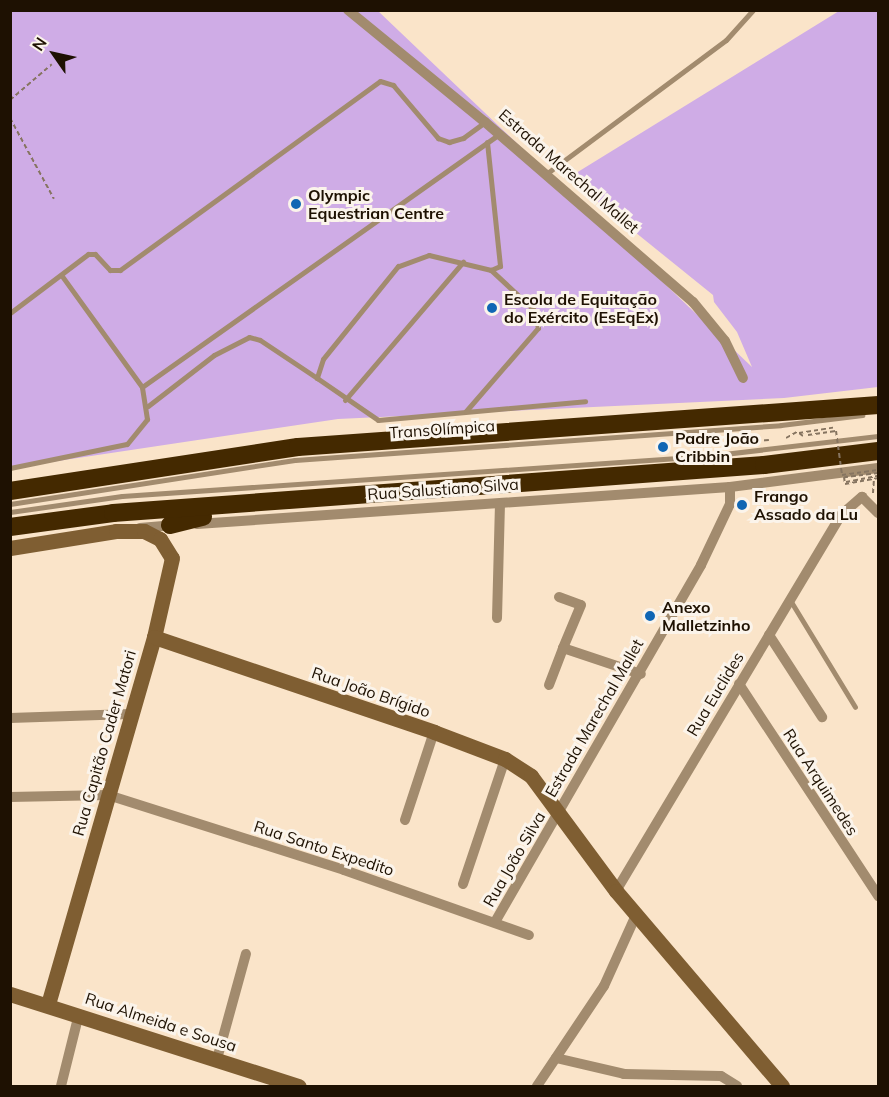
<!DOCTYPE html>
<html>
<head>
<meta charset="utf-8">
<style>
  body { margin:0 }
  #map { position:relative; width:889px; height:1097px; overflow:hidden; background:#fae4c9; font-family:Mulish,sans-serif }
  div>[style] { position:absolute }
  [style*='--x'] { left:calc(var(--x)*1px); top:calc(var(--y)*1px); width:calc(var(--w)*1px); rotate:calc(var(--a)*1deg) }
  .green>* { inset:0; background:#cface6 }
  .path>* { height:2px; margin-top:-1px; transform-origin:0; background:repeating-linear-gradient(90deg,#867460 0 4.5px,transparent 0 7.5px) }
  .lane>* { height:5px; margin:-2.5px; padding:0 2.5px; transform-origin:2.5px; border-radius:2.5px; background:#a28b6e }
  .street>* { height:10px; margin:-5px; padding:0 5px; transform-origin:5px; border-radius:5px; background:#a28b6e }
  .secondary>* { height:15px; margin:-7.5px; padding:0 7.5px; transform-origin:7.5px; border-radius:7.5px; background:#7f5e32 }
  .highway>* { height:18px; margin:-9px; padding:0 9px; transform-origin:9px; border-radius:9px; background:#442900 }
  .path-bridge>* { height:2px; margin-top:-1px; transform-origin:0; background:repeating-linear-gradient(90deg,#867460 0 4.5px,transparent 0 7.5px) }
  .dots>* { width:16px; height:16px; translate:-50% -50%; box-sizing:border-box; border:3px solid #fbf4eb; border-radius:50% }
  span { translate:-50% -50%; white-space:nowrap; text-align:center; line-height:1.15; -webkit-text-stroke:6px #fbf4eb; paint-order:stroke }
  .street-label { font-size:16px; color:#1e1102 }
  .poi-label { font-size:16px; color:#1e1102; font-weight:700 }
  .left { translate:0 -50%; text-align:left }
  .frame { position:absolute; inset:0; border:12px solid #1e1102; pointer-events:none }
  .north { position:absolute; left:24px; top:24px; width:60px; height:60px; -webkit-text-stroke:4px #fbf4eb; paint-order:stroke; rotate:304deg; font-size:16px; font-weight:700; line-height:24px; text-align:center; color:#1e1102 }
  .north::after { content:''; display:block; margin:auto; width:21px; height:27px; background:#1e1102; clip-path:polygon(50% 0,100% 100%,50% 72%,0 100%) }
</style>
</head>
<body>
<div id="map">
  <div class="green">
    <div style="clip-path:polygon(10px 11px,378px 11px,752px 367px,737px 332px,714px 302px,713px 295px,568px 178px,839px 11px,878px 11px,878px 387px,784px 398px,338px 419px,11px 468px)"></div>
  </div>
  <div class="path">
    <div style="--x:10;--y:100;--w:55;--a:-40.6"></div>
    <div style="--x:10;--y:118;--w:92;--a:61.5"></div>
    <div style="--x:808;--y:435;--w:28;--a:-8"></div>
    <div style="--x:803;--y:436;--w:5;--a:-143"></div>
    <div style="--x:799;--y:433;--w:36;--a:-9"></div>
    <div style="--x:786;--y:438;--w:13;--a:-29"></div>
    <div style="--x:712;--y:444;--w:57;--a:-4"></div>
    <div style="--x:873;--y:493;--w:15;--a:-86"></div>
  </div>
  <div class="lane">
    <div style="--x:487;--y:142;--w:125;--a:84"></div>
    <div style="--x:500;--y:266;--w:10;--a:156"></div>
    <div style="--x:491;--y:270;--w:64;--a:-166.4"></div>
    <div style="--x:429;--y:255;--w:33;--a:160"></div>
    <div style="--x:398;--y:266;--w:119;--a:128.9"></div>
    <div style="--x:323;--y:359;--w:20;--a:108"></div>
    <div style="--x:317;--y:378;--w:74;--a:34.5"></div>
    <div style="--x:378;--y:420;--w:208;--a:-5.2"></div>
    <div style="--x:546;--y:174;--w:224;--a:-36.7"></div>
    <div style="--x:726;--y:40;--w:40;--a:-48"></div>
    <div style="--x:10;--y:313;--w:98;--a:-37.1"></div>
    <div style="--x:88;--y:254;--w:7;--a:0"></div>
    <div style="--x:95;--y:254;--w:22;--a:47"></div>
    <div style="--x:110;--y:270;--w:10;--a:0"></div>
    <div style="--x:120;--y:270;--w:321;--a:-36"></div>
    <div style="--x:380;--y:81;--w:14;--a:17"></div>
    <div style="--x:393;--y:85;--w:70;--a:49.7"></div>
    <div style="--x:438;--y:138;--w:12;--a:20"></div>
    <div style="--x:449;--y:142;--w:15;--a:-16"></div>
    <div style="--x:463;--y:138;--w:27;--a:-36"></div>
    <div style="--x:142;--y:387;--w:438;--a:-35.3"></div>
    <div style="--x:345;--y:400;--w:182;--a:-49.5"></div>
    <div style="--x:148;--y:406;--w:83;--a:-37.7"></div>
    <div style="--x:214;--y:355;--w:39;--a:-27"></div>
    <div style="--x:249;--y:337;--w:11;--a:15"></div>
    <div style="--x:260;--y:340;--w:69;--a:33.7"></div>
    <div style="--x:466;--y:411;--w:110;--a:-49.1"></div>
    <div style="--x:538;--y:328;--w:18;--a:-103"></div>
    <div style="--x:534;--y:310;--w:59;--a:-137.1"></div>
    <div style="--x:10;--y:468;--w:119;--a:-11.6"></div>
    <div style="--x:127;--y:444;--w:32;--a:-51"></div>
    <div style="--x:147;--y:419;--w:32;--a:-99"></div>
    <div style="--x:142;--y:387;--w:137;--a:-125.8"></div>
    <div style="--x:10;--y:504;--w:288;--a:-8.8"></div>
    <div style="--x:295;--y:460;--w:487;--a:-4.1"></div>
    <div style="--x:781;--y:425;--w:82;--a:-7"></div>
    <div style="--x:10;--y:512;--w:113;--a:-8.1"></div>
    <div style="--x:122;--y:496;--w:586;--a:-3.91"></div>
    <div style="--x:707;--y:456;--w:172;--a:-6.7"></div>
    <div style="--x:790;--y:600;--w:125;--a:58.7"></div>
  </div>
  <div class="street">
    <div style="--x:348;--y:10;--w:177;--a:39.3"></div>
    <div style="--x:485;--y:122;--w:275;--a:40.9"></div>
    <div style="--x:693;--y:302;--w:50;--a:50.6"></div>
    <div style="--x:725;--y:341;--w:41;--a:64.1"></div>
    <div style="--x:197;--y:524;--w:534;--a:-3.97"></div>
    <div style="--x:730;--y:487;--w:149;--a:-7.3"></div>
    <div style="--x:140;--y:528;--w:35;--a:-5"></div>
    <div style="--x:559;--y:597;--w:23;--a:20"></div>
    <div style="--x:581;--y:605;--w:47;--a:112.7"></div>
    <div style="--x:497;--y:618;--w:114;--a:-88.5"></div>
    <div style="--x:769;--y:635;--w:98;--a:57.1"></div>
    <div style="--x:739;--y:684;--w:254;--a:56.7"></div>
    <div style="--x:549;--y:685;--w:40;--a:-69"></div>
    <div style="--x:563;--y:648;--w:82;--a:18.4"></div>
    <div style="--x:10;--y:718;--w:120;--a:-1.9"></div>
    <div style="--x:10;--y:797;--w:98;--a:-1.2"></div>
    <div style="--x:108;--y:795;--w:248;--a:17.6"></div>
    <div style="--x:344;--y:870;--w:196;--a:19.4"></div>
    <div style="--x:405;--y:820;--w:93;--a:-71.8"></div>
    <div style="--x:463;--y:884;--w:132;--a:-71.4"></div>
    <div style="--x:616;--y:891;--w:438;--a:-59.1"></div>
    <div style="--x:841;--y:515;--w:28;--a:-41"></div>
    <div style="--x:862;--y:497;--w:23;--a:45"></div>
    <div style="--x:495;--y:922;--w:412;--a:-60"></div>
    <div style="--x:701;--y:565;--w:68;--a:-64.6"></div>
    <div style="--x:730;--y:504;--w:17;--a:-90"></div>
    <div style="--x:556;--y:1058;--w:70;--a:13.2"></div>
    <div style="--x:624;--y:1074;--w:97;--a:1.2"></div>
    <div style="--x:721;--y:1076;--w:19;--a:32"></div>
    <div style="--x:217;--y:1059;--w:109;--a:-74.6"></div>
    <div style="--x:61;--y:1086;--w:74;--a:-76"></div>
    <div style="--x:537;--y:1086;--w:120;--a:-56.2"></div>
    <div style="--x:604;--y:986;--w:78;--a:-65.7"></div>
  </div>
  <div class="secondary">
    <div style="--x:10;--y:548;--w:107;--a:-9.1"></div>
    <div style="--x:116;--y:531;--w:28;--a:0"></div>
    <div style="--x:144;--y:531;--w:18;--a:27"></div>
    <div style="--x:160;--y:539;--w:22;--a:58"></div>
    <div style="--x:172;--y:558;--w:81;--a:102.8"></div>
    <div style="--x:154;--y:637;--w:382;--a:106.1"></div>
    <div style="--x:154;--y:637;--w:296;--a:18.7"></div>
    <div style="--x:434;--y:732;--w:76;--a:20.8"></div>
    <div style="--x:505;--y:759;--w:31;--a:33"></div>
    <div style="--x:531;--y:776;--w:143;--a:53.5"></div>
    <div style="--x:616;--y:891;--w:256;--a:49.6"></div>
    <div style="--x:10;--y:994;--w:303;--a:17.7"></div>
  </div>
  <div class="highway">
    <div style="--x:10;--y:491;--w:291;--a:-8.7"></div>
    <div style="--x:298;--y:447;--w:582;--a:-4.14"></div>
    <div style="--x:170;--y:525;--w:34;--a:-14"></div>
    <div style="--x:10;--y:527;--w:104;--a:-7.7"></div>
    <div style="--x:113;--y:513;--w:653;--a:-4.22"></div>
    <div style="--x:764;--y:465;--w:115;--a:-7"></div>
  </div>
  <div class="path-bridge">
    <div style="--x:836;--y:431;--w:44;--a:82.2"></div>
    <div style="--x:842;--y:475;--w:36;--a:-8"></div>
    <div style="--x:878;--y:473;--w:34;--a:173"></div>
    <div style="--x:844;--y:477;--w:7;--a:82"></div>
    <div style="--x:845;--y:484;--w:34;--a:-10"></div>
    <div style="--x:846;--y:482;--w:33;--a:-11"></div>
  </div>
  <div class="dots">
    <div style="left:296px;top:204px;background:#1066b4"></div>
    <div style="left:492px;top:308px;background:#1066b4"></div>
    <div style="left:663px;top:447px;background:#1066b4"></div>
    <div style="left:742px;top:505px;background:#1066b4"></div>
    <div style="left:650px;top:616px;background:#1066b4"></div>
  </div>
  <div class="street-label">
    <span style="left:569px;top:171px;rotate:41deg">Estrada Marechal Mallet</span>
    <span style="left:442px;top:429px;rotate:-4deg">TransOlímpica</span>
    <span style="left:443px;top:489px;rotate:-4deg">Rua Salustiano Silva</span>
    <span style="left:371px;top:692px;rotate:19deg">Rua João Brígido</span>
    <span style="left:715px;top:694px;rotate:-59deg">Rua Euclides</span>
    <span style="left:594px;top:718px;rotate:-60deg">Estrada Marechal Mallet</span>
    <span style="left:104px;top:743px;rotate:-74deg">Rua Capitão Cader Matori</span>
    <span style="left:821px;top:782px;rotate:57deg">Rua Arquimedes</span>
    <span style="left:324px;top:848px;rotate:18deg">Rua Santo Expedito</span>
    <span style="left:514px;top:859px;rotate:-60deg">Rua João Silva</span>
    <span style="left:161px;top:1022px;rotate:18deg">Rua Almeida e Sousa</span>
  </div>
  <div class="poi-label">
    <span class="left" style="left:308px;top:204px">Olympic<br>Equestrian Centre</span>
    <span class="left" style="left:504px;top:308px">Escola de Equitação<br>do Exército (EsEqEx)</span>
    <span class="left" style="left:675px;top:447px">Padre João<br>Cribbin</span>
    <span class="left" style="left:754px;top:505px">Frango<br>Assado da Lu</span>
    <span class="left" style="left:662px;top:616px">Anexo<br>Malletzinho</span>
  </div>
  <div class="frame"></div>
  <div class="north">N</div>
</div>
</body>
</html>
